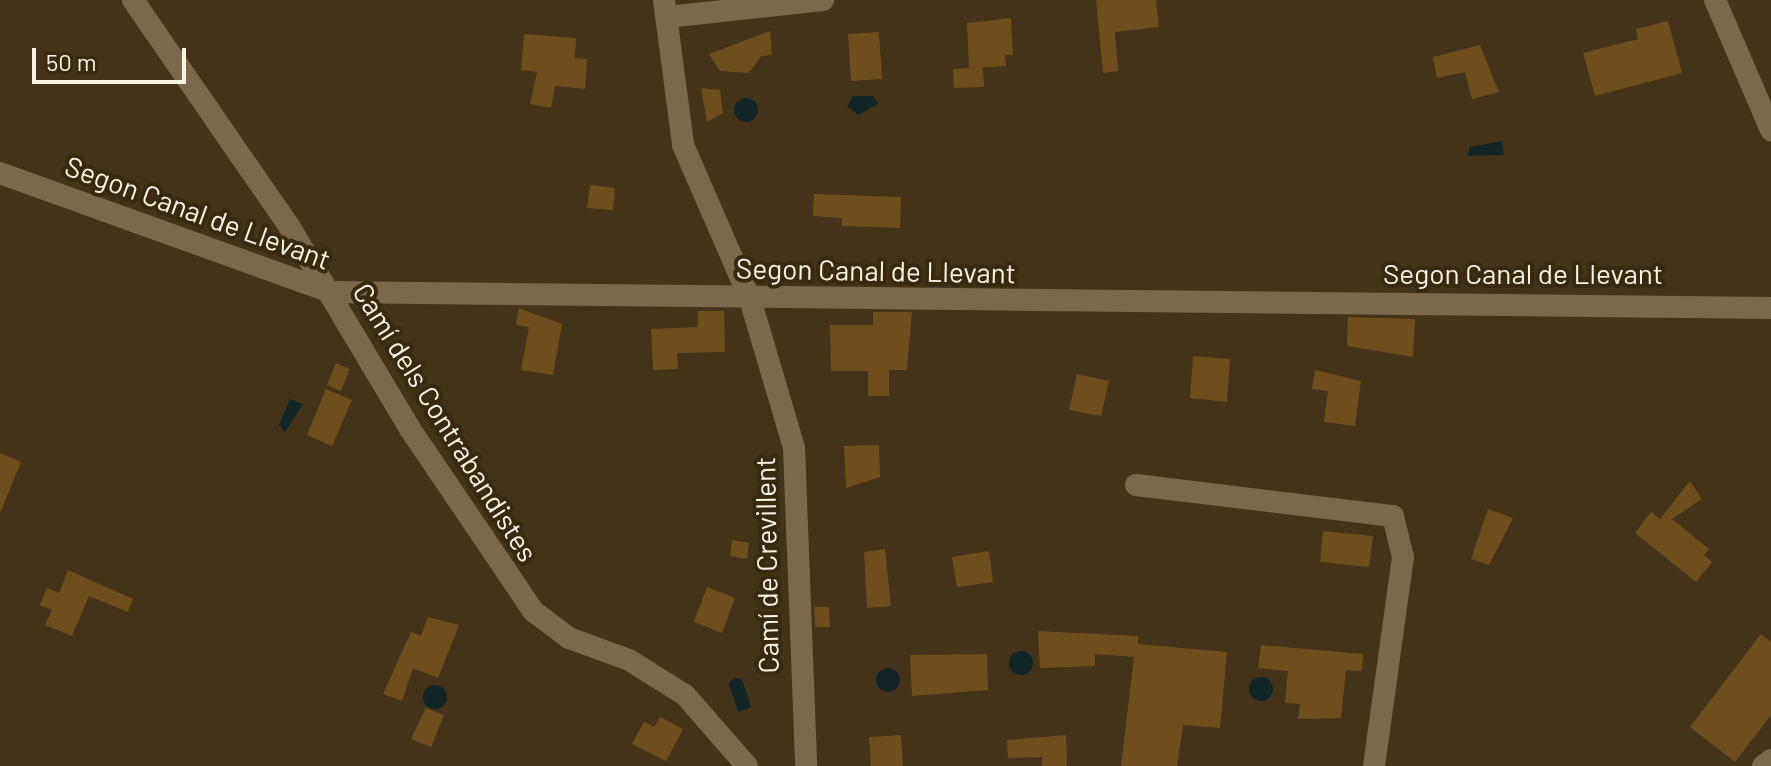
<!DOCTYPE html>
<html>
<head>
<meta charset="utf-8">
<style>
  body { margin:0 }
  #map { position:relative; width:1771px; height:766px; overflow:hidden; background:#443219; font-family:Barlow,sans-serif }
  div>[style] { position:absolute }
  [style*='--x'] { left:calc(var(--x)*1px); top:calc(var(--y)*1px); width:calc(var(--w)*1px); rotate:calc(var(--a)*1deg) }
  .water>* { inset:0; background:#112527 }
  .round { border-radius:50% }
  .building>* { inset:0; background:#6e4e1d }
  .minor>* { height:22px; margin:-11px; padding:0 11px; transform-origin:11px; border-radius:11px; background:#7c684d }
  span { translate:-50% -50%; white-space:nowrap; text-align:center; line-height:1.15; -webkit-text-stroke:8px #3a280f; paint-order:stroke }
  .street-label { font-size:28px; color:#fef2e3 }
  .scale { position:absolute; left:32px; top:48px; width:154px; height:36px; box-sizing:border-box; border:4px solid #fef2e3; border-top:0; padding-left:10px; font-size:24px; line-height:28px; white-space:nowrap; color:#fef2e3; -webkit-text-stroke:6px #3a280f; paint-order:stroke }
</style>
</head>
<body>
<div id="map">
  <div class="water">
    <div style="clip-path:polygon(853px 96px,873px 96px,878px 104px,858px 115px,847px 107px)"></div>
    <div class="round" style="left:734px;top:98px;width:24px;height:24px"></div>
    <div style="clip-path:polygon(1502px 141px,1504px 155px,1467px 156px,1470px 147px)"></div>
    <div style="clip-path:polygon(290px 399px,303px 404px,285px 432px,279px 425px)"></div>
    <div class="round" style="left:1009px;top:651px;width:24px;height:24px"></div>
    <div class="round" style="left:876px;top:668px;width:24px;height:24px"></div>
    <div class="round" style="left:1249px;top:677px;width:24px;height:24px"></div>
    <div style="clip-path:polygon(734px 678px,742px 679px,751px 707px,738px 712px,729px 684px)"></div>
    <div class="round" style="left:423px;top:685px;width:24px;height:24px"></div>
  </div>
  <div class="building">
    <div style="clip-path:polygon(1096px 0,1156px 0,1159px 27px,1115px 32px,1118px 71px,1103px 73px)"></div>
    <div style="clip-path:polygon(1011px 18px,1013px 55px,1005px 55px,1006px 66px,969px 68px,967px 23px)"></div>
    <div style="clip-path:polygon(1668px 21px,1682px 73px,1595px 96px,1583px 53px,1638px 39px,1636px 29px)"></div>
    <div style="clip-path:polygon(770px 31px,772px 55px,761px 56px,749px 73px,720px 71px,709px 54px)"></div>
    <div style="clip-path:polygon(879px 32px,882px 79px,851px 81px,848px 34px)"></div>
    <div style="clip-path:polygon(524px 34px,576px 38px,575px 58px,587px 59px,585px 89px,555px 86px,551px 108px,530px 104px,537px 72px,521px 70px)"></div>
    <div style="clip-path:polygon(1480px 45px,1499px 92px,1472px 99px,1465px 72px,1437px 78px,1433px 57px)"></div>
    <div style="clip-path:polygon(983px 67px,984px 87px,954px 88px,953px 69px)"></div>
    <div style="clip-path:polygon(701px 88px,720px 90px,723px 113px,707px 122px)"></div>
    <div style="clip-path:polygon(590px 185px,615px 188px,613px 210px,587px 208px)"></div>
    <div style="clip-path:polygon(814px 194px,901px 197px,900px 228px,842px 226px,842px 218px,813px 216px)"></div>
    <div style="clip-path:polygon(519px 308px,562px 324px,553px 375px,521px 370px,529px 327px,516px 325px)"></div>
    <div style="clip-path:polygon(698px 311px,724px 311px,725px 352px,677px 353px,678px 369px,653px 370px,651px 329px,698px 327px)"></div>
    <div style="clip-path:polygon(873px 312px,912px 312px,907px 370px,889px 370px,889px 396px,868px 396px,868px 371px,831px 371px,830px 325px,873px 325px)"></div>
    <div style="clip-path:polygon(1348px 317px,1415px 319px,1413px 357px,1347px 346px)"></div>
    <div style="clip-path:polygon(1193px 356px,1230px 359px,1227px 402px,1190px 398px)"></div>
    <div style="clip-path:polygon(336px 363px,350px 369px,341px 391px,327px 385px)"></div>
    <div style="clip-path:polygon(1315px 370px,1361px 381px,1355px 426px,1324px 422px,1328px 391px,1312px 389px)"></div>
    <div style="clip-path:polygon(1077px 374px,1109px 381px,1101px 416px,1069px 410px)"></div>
    <div style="clip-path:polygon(326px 389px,352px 400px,332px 446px,307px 435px)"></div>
    <div style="clip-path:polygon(879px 445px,880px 477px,846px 488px,844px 446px)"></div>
    <div style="clip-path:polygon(0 453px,21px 462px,0 513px)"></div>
    <div style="clip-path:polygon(1690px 481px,1702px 499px,1672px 519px,1709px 549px,1704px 555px,1712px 562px,1696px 582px,1635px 533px,1651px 512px,1660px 519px)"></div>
    <div style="clip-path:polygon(1488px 509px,1513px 518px,1489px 565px,1471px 559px)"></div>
    <div style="clip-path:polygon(1323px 531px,1373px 536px,1369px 567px,1320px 562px)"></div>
    <div style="clip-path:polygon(732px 540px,749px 543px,747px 559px,730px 556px)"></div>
    <div style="clip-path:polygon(885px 549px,891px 606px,867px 608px,864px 552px)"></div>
    <div style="clip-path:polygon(989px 551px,993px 582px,957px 587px,952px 557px)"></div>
    <div style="clip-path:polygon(68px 570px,133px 599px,128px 612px,89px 596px,72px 636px,45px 625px,52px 610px,40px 605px,47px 588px,59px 593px)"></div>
    <div style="clip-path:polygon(707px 587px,735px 598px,722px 633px,694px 622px)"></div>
    <div style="clip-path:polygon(814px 607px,829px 607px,830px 627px,815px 627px)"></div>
    <div style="clip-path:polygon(428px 617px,459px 625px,438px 678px,413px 668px,402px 701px,383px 694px,411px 632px,421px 636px)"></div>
    <div style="clip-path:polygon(1038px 631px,1138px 636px,1138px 644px,1227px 652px,1220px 728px,1183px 725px,1177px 766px,1121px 766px,1134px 657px,1095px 654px,1095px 666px,1040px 668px)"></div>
    <div style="clip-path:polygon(1761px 634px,1771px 642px,1771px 715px,1735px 762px,1690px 727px)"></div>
    <div style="clip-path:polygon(1261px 645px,1363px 654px,1362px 671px,1346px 670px,1341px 718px,1298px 719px,1300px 704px,1285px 703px,1288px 671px,1258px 668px)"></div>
    <div style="clip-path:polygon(987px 654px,988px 690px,912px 696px,910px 655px)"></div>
    <div style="clip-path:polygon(426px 708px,444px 715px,431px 747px,411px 739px)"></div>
    <div style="clip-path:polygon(660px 717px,683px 729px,666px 761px,632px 744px,644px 722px,654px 727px)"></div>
    <div style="clip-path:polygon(901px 735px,903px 766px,871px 766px,869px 737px)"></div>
    <div style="clip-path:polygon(1066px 735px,1067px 766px,1042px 766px,1042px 757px,1008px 758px,1007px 740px)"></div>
  </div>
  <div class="minor">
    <div style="--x:133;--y:0;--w:275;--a:55.4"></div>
    <div style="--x:289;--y:226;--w:236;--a:59.2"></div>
    <div style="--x:410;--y:429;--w:220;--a:55.9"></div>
    <div style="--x:533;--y:611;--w:45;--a:36.9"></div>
    <div style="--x:569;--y:638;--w:64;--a:20.1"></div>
    <div style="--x:629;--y:660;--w:66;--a:32"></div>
    <div style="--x:685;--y:695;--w:94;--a:48.9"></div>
    <div style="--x:664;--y:0;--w:146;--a:82.5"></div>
    <div style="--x:683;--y:145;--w:168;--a:66.5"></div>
    <div style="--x:750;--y:299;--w:155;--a:73.5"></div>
    <div style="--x:794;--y:448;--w:318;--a:87.8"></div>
    <div style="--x:1715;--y:0;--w:142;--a:66.7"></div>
    <div style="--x:667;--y:17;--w:157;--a:-6.2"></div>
    <div style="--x:0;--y:173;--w:352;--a:19.8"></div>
    <div style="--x:331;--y:292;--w:1440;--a:0.64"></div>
    <div style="--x:1136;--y:485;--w:259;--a:6.9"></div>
    <div style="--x:1393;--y:516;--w:42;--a:76.3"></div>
    <div style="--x:1403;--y:557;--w:211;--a:97.9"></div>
    <div style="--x:1763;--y:766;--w:10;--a:-37"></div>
  </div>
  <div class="street-label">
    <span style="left:198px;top:212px;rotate:20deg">Segon Canal de Llevant</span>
    <span style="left:876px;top:270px;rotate:1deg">Segon Canal de Llevant</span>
    <span style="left:1523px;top:273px">Segon Canal de Llevant</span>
    <span style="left:446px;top:422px;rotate:58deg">Camí dels Contrabandistes</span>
    <span style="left:766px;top:565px;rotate:-91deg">Camí de Crevillent</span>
  </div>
  <div class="scale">50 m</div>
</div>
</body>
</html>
